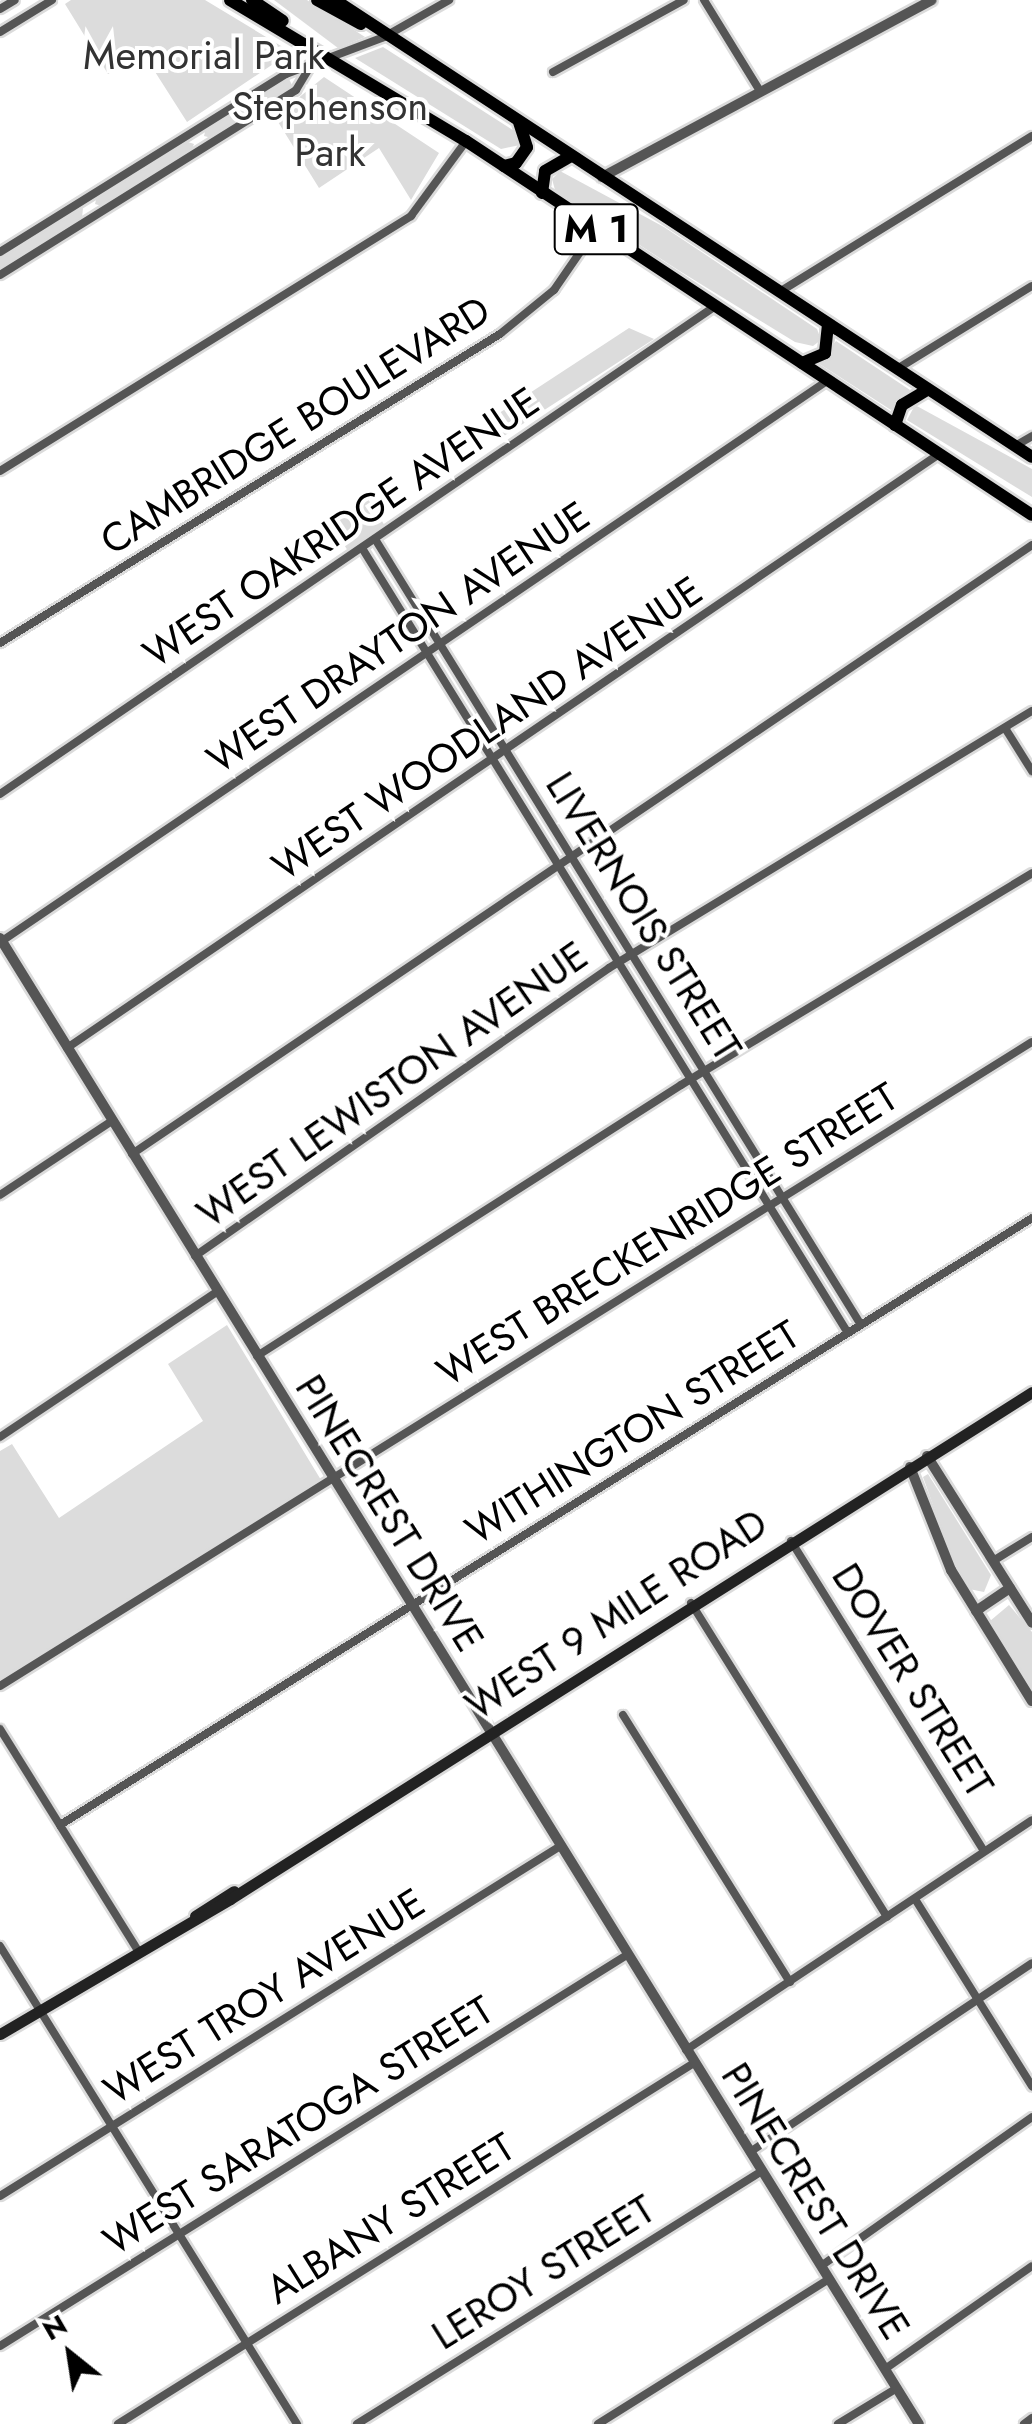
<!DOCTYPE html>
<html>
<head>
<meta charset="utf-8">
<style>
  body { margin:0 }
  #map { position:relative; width:1032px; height:2424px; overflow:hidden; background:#fff; font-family:Jost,sans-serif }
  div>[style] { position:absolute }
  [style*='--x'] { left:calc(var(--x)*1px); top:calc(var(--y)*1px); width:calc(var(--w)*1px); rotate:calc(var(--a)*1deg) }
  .green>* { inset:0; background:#dcdcdc }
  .roads { filter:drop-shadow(2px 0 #dbdbdb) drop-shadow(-2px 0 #dbdbdb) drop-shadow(0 2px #dbdbdb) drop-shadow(0 -2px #dbdbdb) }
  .minor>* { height:8px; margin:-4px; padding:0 4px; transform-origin:4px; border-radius:4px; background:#555 }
  .tertiary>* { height:10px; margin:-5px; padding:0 5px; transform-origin:5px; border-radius:5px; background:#555 }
  .secondary>* { height:11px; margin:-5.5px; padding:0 5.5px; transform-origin:5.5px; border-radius:5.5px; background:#222 }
  .primary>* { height:12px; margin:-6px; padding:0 6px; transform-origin:6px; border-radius:6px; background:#000 }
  span { translate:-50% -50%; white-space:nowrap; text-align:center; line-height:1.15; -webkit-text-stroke:8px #fff; paint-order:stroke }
  .shield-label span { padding:2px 8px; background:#fff; border:2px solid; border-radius:8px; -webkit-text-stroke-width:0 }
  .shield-label { font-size:38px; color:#000; font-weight:700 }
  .park-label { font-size:40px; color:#333 }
  .street-label { font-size:40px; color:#000 }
  .north { position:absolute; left:20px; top:2304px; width:100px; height:100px; -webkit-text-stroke:8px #fff; paint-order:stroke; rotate:330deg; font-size:28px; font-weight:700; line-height:40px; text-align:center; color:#000 }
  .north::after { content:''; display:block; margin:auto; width:35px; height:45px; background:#000; clip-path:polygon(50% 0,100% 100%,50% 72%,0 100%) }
</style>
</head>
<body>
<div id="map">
  <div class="green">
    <div style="clip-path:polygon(71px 0,205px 0,291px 52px,187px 122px,143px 53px,108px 74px,65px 4px)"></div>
    <div style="clip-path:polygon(274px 0,307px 0,365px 37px,338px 48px)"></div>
    <div style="clip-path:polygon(383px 47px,516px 132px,520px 145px,501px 149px,355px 58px)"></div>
    <div style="clip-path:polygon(288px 77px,293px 87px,212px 138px,204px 136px,206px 128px)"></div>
    <div style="clip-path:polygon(324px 77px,439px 153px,411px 200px,379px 148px,319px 188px,275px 117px)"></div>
    <div style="clip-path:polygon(185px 141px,194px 144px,191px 151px,102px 206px,95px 204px,97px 196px)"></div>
    <div style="clip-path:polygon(560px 171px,664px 227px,817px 329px,821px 340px,813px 346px,795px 342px,678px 270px,555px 190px,552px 179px)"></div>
    <div style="clip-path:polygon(83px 208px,82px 218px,0 269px,0 257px)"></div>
    <div style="clip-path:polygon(629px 328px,654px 339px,504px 436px,493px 417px)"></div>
    <div style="clip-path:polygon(836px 341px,910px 390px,891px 410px,818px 363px)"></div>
    <div style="clip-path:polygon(915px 405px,1032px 469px,1032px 497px,907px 420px)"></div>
    <div style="clip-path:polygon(368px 499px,385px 526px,348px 551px,330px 522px)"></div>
    <div style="clip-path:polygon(227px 1325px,321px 1480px,0 1679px,0 1451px,12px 1444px,59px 1518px,203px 1421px,168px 1364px)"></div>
    <div style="clip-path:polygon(928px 1474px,991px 1575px,984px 1592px,969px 1589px,955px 1567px,923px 1477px)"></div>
    <div style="clip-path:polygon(1009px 1605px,1032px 1632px,1032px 1691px,990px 1621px)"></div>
  </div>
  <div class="roads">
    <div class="minor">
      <div style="--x:704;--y:0;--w:107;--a:58.4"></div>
      <div style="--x:0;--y:9;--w:17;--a:-31"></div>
      <div style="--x:0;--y:32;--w:61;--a:-31.6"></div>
      <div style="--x:553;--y:72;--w:149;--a:-28.8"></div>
      <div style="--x:0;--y:252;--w:337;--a:-31.9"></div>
      <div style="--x:286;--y:74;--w:105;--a:-20.7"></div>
      <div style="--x:384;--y:37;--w:75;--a:-29.6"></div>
      <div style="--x:0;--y:275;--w:349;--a:-32"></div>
      <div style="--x:296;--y:90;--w:26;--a:-59"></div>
      <div style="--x:781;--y:291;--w:295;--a:-31.7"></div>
      <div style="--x:897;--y:369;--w:158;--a:-31.6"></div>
      <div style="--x:1015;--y:446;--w:20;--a:-30"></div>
      <div style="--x:0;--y:471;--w:484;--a:-31.8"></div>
      <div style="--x:411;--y:216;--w:93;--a:-53.7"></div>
      <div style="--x:375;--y:539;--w:924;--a:58.27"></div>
      <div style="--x:362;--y:548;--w:923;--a:58.24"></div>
      <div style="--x:0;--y:643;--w:588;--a:-31.72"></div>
      <div style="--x:500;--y:334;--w:70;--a:-39.2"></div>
      <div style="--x:554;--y:290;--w:74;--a:-55.5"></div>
      <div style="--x:1005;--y:728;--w:51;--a:57.9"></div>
      <div style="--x:0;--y:794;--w:864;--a:-34.3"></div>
      <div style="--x:2;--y:941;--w:997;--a:-34.17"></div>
      <div style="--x:67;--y:1048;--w:1055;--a:-34.26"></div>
      <div style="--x:132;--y:1154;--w:1087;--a:-34.08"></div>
      <div style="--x:0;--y:1195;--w:134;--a:-33.5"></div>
      <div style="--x:195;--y:1256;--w:504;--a:-34.82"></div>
      <div style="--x:609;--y:968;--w:495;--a:-31.3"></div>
      <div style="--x:257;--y:1356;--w:503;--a:-32.58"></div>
      <div style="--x:681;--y:1085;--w:410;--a:-31.1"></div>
      <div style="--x:0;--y:1437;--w:261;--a:-33.8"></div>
      <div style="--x:791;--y:1541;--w:365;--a:58.1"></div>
      <div style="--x:993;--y:1561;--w:46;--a:-31.6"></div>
      <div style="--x:691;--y:1603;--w:370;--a:58"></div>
      <div style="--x:0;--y:1686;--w:1216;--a:-31.97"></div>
      <div style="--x:623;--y:1715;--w:315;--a:58"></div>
      <div style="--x:0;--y:1729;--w:261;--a:58.1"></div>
      <div style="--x:60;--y:1825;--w:1146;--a:-31.98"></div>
      <div style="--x:915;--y:1899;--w:221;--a:58"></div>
      <div style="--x:0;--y:1946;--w:563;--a:58.15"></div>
      <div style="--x:686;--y:2050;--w:415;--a:-33.6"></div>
      <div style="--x:750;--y:2152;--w:339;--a:-33.8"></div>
      <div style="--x:0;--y:2196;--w:659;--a:-31.98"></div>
      <div style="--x:821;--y:2266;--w:258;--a:-35.2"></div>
      <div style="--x:0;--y:2346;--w:739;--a:-31.95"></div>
      <div style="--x:885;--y:2369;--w:179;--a:-35"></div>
      <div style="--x:118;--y:2424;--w:680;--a:-32.08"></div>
      <div style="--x:357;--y:2424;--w:478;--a:-32"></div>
      <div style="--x:598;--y:2424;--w:273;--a:-32.1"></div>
      <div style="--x:838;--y:2424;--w:69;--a:-31.4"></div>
      <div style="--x:1024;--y:2424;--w:10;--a:-37"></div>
    </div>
    <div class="tertiary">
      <div style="--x:602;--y:177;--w:374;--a:-28.2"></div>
      <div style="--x:0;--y:938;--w:1747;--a:58.27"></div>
      <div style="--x:927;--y:1456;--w:197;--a:57.8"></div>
      <div style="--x:910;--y:1467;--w:111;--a:68.3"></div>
      <div style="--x:951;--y:1570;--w:154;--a:58.3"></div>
      <div style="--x:976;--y:1611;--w:41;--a:-34.1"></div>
    </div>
    <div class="secondary">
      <div style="--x:195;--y:1916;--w:46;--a:-32.7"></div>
      <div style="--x:0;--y:2034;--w:267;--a:-30.4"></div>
      <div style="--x:230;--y:1899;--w:949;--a:-32.3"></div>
    </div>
    <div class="primary">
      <div style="--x:230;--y:0;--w:275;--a:30.9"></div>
      <div style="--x:466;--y:141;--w:678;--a:33.46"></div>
      <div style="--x:252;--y:0;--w:37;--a:34"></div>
      <div style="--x:317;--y:0;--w:50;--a:28.6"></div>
      <div style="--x:335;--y:0;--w:833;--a:33.25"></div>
      <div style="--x:504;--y:166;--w:12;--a:-14"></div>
      <div style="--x:516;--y:163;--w:19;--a:-55"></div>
      <div style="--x:527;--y:147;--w:25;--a:-108"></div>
      <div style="--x:542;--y:193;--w:22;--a:-82"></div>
      <div style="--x:545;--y:171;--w:30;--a:-30"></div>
      <div style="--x:802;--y:363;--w:25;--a:-23"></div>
      <div style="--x:825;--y:353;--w:28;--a:-84"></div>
      <div style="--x:895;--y:425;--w:21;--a:-71"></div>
      <div style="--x:902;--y:405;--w:27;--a:-31"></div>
    </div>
  </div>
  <div class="shield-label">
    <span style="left:596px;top:229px">M 1</span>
  </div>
  <div class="park-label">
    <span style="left:204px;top:55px">Memorial Park</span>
    <span style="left:330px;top:129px">Stephenson<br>Park</span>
  </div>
  <div class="street-label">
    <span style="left:295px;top:425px;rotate:-32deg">CAMBRIDGE BOULEVARD</span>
    <span style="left:341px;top:527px;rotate:-34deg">WEST OAKRIDGE AVENUE</span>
    <span style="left:398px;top:637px;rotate:-34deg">WEST DRAYTON AVENUE</span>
    <span style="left:487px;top:728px;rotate:-34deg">WEST WOODLAND AVENUE</span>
    <span style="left:644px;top:916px;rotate:58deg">LIVERNOIS STREET</span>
    <span style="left:392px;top:1084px;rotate:-35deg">WEST LEWISTON AVENUE</span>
    <span style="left:667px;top:1234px;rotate:-32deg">WEST BRECKENRIDGE STREET</span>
    <span style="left:632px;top:1432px;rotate:-32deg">WITHINGTON STREET</span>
    <span style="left:390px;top:1513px;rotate:58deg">PINECREST DRIVE</span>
    <span style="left:616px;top:1614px;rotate:-33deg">WEST 9 MILE ROAD</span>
    <span style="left:913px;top:1680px;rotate:58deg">DOVER STREET</span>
    <span style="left:264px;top:1996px;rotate:-32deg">WEST TROY AVENUE</span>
    <span style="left:298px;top:2125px;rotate:-32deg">WEST SARATOGA STREET</span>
    <span style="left:816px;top:2201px;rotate:58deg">PINECREST DRIVE</span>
    <span style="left:390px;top:2218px;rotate:-32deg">ALBANY STREET</span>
    <span style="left:543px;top:2272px;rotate:-32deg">LEROY STREET</span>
  </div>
  <div class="north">N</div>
</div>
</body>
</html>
